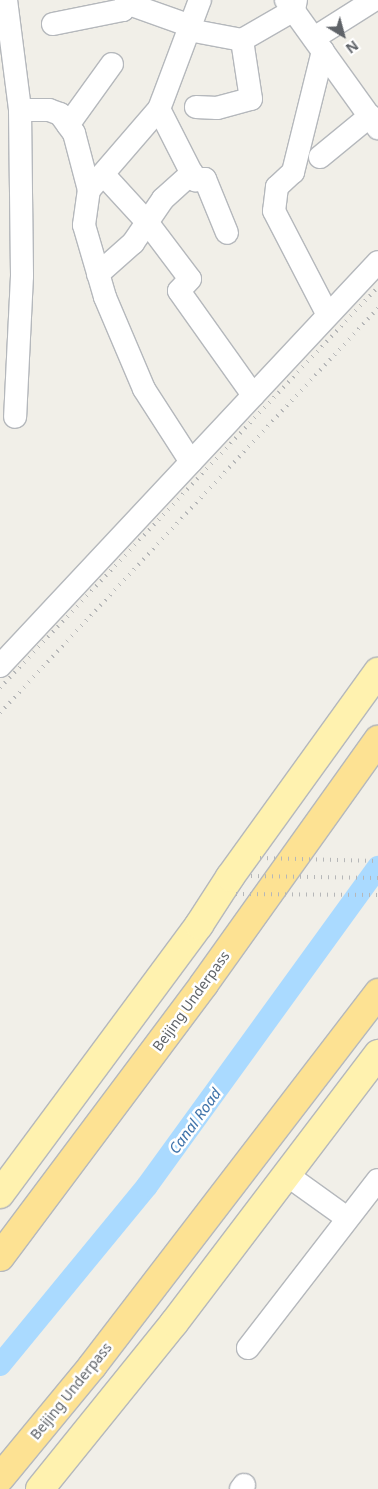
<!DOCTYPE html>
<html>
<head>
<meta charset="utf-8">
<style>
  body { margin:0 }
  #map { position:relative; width:378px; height:1489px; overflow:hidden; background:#f1efe8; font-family:"Noto Sans",sans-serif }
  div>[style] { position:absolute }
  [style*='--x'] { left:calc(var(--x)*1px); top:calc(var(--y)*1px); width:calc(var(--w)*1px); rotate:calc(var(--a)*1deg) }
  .canal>* { height:22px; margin:-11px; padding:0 11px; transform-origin:11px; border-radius:11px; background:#aadaff }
  .roads { filter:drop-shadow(1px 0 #b5b8bc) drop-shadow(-1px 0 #b5b8bc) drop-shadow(0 1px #b5b8bc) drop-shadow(0 -1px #b5b8bc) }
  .minor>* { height:22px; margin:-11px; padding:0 11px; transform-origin:11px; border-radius:11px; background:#fff }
  .major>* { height:28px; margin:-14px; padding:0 14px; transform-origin:14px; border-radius:14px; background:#fff2af }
  .highway>* { height:28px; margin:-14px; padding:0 14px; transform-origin:14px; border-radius:14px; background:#fde293 }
  .rail>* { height:4px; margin-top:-2px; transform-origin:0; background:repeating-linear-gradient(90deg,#b6b7b8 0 1px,transparent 0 7px) }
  span { translate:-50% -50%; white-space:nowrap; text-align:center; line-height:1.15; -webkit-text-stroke:5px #fff; paint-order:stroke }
  .street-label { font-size:14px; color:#5f6368 }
  .water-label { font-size:15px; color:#4174aa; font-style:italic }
  .north { position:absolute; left:318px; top:10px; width:50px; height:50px; -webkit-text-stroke:4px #fff; paint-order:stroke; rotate:143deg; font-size:14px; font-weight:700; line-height:20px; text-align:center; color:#5f6368 }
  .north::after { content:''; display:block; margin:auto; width:18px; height:22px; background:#5f6368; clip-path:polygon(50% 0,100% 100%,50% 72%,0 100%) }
</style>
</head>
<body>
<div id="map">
  <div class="canal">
    <div style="--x:0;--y:1365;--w:232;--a:-50.6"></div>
    <div style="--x:147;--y:1186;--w:394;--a:-54.1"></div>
  </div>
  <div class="roads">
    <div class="minor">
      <div style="--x:6;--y:0;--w:111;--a:82.7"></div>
      <div style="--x:20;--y:110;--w:166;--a:89.3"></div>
      <div style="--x:22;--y:276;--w:141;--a:92.8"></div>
      <div style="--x:286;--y:0;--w:158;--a:54.3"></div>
      <div style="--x:53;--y:24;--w:71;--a:-11.3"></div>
      <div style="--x:123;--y:10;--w:8;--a:-67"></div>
      <div style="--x:126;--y:3;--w:69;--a:19.5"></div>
      <div style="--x:189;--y:30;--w:54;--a:10.7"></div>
      <div style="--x:242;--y:40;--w:60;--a:-30"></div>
      <div style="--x:294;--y:10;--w:10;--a:-79"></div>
      <div style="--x:314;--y:38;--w:71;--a:-32.3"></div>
      <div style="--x:323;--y:51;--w:125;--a:103.9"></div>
      <div style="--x:293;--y:172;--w:22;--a:137"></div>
      <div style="--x:277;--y:187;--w:24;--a:97"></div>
      <div style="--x:274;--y:211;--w:117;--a:62.6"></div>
      <div style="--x:196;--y:107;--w:21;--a:3"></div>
      <div style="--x:217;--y:108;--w:35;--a:-15"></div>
      <div style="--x:251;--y:99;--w:60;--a:-98.7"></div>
      <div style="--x:159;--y:109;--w:80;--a:63.1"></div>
      <div style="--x:195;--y:180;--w:10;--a:-6"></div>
      <div style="--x:205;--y:179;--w:58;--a:67.8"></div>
      <div style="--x:20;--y:110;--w:29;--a:0"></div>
      <div style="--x:49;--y:110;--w:12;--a:20"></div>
      <div style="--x:60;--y:114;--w:24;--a:54"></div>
      <div style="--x:74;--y:133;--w:59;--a:75.3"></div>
      <div style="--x:68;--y:125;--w:75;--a:-54.2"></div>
      <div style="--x:320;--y:157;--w:65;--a:-39.4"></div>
      <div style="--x:103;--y:174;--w:65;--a:47.5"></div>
      <div style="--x:147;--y:222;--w:71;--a:53"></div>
      <div style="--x:190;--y:279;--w:16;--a:133"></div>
      <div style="--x:179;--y:291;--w:128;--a:54.6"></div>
      <div style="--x:98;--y:274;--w:47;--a:-41.5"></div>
      <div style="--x:133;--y:243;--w:53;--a:-55.7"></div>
      <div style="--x:163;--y:199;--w:39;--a:-42"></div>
      <div style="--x:191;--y:462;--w:87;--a:-122.8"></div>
      <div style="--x:144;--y:389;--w:100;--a:-113"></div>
      <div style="--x:105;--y:297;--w:75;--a:-106.3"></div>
      <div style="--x:84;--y:225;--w:35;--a:-82"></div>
      <div style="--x:89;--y:190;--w:107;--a:-49.2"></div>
      <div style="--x:159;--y:109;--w:116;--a:-69.4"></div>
      <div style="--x:0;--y:666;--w:553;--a:-46.9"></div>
      <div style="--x:287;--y:1175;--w:74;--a:35.6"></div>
      <div style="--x:248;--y:1348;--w:212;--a:-52.3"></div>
      <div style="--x:241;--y:1489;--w:5;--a:-53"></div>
    </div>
    <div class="major">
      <div style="--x:0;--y:1194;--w:335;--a:-53.5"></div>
      <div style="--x:199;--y:925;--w:57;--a:-57.1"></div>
      <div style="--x:230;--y:877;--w:253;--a:-54.2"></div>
      <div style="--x:40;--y:1489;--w:213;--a:-51.1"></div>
      <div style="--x:174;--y:1323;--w:338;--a:-52.8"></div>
    </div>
    <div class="highway">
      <div style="--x:0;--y:1257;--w:341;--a:-53.2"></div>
      <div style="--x:204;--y:984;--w:300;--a:-54.5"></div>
      <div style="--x:0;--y:1478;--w:146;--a:-50.5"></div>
      <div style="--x:93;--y:1365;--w:469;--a:-52.5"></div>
    </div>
  </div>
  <div class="rail">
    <div style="--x:0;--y:688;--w:551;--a:-46.69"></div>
    <div style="--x:0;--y:713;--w:554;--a:-46.97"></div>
    <div style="--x:260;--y:858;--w:118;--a:1.5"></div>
    <div style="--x:251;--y:876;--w:127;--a:0.9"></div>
    <div style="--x:236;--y:894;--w:142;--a:0.4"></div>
  </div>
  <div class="street-label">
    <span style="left:191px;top:1001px;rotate:-54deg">Beijing Underpass</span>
    <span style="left:71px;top:1391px;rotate:-51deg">Beijing Underpass</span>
  </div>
  <div class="water-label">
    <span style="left:195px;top:1121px;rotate:-54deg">Canal Road</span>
  </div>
  <div class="north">N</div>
</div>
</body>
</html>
